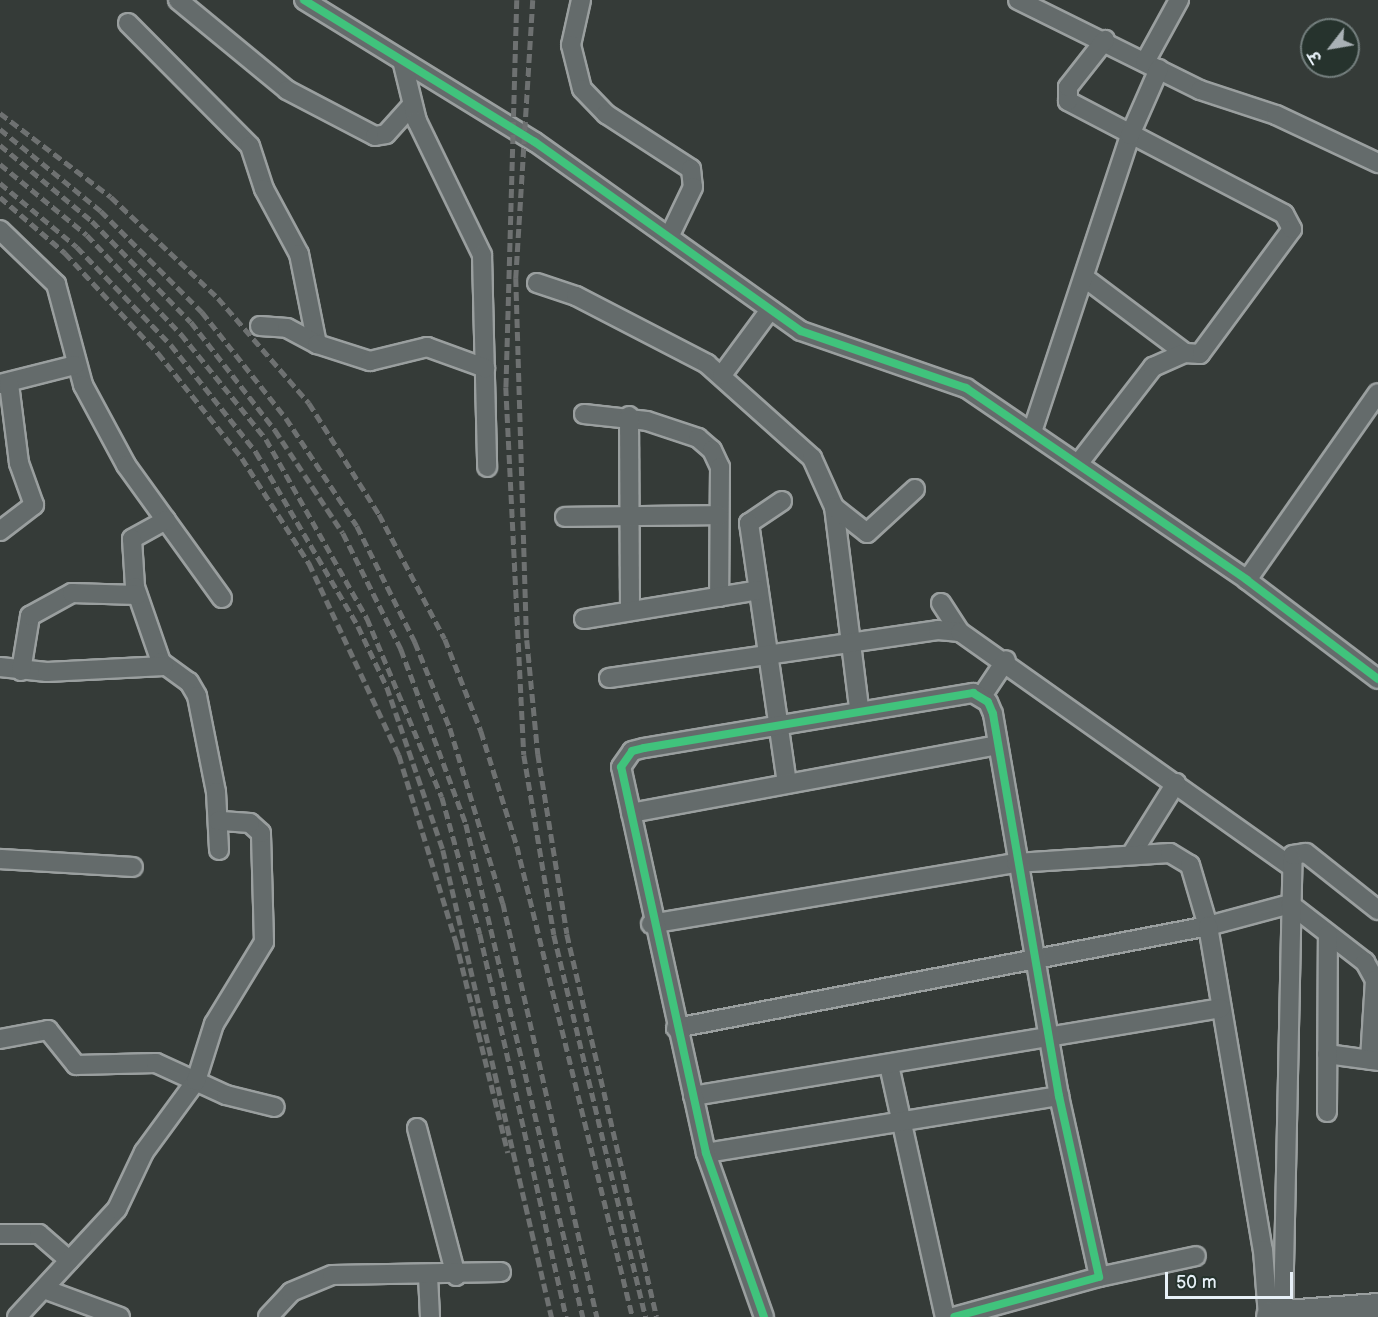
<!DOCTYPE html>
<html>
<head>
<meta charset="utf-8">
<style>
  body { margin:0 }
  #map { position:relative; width:1378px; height:1317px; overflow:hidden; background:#353b38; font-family:"Balsamiq Sans","Playpen Sans Deva",sans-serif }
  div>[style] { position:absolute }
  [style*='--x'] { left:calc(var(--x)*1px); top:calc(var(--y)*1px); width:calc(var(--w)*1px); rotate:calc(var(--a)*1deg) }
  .roads { filter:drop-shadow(2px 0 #9a9f9f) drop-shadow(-2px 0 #9a9f9f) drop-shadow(0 2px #9a9f9f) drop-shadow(0 -2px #9a9f9f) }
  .minor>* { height:18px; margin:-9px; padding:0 9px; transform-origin:9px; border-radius:9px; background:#646b6b }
  .trunk>* { height:30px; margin:-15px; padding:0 15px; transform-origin:15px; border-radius:15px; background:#646b6b }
  .rail>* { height:4.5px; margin-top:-2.25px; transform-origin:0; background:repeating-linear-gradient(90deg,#6e7171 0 9px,transparent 0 13.5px) }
  .cycleway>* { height:8px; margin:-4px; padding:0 4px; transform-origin:4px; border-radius:4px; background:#40c37c }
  span { translate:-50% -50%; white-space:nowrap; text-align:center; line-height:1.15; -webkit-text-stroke:4.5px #26332d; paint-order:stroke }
  .north { position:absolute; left:1300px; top:18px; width:60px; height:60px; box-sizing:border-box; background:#26332d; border:2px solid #747f7e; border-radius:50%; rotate:239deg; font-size:16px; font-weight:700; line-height:24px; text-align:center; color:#e8f1f8 }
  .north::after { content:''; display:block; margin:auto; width:21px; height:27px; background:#a9b1b5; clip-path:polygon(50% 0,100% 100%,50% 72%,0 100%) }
  .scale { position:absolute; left:1165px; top:1272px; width:128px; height:27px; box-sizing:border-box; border:3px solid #e8f1f8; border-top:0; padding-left:8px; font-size:18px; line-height:21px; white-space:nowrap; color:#e8f1f8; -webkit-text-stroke:4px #26332d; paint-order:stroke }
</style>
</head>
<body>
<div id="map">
  <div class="roads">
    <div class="minor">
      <div style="--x:178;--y:0;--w:141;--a:39.5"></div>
      <div style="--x:287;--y:90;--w:99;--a:27.6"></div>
      <div style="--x:375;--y:136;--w:11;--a:-10"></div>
      <div style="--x:386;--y:134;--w:38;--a:-48"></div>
      <div style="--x:304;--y:0;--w:271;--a:31.6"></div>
      <div style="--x:535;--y:142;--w:326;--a:35.4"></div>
      <div style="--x:801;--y:331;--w:175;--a:19.1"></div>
      <div style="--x:966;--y:388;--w:340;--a:34.3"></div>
      <div style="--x:1247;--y:580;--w:164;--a:37.1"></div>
      <div style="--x:581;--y:0;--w:46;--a:102.5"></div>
      <div style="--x:571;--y:45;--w:45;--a:76"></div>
      <div style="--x:582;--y:89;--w:35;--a:46"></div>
      <div style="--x:606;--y:114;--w:101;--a:32.9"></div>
      <div style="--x:691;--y:169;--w:18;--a:84"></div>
      <div style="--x:693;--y:187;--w:55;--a:115.6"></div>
      <div style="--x:1018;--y:0;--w:203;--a:26.3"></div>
      <div style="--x:1200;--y:90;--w:80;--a:18.2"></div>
      <div style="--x:1276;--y:115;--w:113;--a:25.2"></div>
      <div style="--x:128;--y:23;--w:173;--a:45.2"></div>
      <div style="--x:250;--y:146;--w:45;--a:72"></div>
      <div style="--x:264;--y:189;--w:74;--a:61.7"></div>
      <div style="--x:299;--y:254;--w:92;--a:78.7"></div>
      <div style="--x:1145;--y:62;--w:71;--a:-61.3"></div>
      <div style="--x:403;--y:64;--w:59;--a:76.2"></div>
      <div style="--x:417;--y:121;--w:149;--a:64.1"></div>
      <div style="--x:482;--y:255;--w:212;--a:88.6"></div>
      <div style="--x:0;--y:230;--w:78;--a:44"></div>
      <div style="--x:56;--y:284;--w:105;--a:75"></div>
      <div style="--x:83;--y:385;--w:91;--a:61.7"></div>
      <div style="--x:126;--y:465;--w:164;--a:54.2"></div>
      <div style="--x:1085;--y:278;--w:125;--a:36.9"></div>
      <div style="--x:1185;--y:353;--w:15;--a:4"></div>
      <div style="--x:1200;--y:354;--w:155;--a:-53.6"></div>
      <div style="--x:1292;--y:229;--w:17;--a:-118"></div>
      <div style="--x:1284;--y:214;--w:244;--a:-152.4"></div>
      <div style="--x:1068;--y:101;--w:14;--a:-90"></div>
      <div style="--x:1068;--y:87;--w:60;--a:-51.8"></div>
      <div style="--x:537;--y:283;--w:41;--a:18.4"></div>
      <div style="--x:576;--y:296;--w:148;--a:27.4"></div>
      <div style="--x:707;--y:364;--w:141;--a:41.8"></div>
      <div style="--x:812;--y:458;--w:54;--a:65.8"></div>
      <div style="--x:834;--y:507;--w:204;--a:82.9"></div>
      <div style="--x:260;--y:326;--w:27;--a:4"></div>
      <div style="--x:287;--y:328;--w:34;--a:28"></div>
      <div style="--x:317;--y:344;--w:56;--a:17.8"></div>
      <div style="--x:370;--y:361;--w:59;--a:-13.8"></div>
      <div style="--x:427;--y:347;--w:62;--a:19.9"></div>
      <div style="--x:722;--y:375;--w:81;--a:-53.6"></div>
      <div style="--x:0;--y:384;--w:77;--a:-14.2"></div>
      <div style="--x:584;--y:414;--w:63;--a:6.3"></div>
      <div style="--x:647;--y:421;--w:54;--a:18.4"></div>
      <div style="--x:698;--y:438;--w:18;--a:41"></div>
      <div style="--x:712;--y:450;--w:19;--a:65"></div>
      <div style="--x:720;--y:467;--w:130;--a:90.4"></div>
      <div style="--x:629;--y:416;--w:195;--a:89.7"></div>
      <div style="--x:1032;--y:432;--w:313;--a:-71.7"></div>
      <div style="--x:1130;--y:135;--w:72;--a:-66.3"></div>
      <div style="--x:1078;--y:464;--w:123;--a:-52.3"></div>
      <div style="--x:1153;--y:367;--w:35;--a:-24"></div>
      <div style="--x:782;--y:501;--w:40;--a:146"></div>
      <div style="--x:749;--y:523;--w:263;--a:81.7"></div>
      <div style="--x:834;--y:507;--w:42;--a:38.2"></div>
      <div style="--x:867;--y:533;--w:65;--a:-42.5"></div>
      <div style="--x:565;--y:517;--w:154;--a:-0.7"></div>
      <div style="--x:166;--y:520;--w:39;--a:151"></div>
      <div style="--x:132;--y:539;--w:48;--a:86.4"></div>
      <div style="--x:135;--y:587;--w:79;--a:70.9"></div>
      <div style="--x:161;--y:662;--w:34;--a:36"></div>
      <div style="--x:189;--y:682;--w:16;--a:60"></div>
      <div style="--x:197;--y:696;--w:98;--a:78.8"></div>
      <div style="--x:216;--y:792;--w:58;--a:87"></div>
      <div style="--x:0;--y:531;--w:43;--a:-37.4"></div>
      <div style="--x:34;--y:505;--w:45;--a:-109.7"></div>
      <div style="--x:19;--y:463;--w:80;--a:-97.2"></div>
      <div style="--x:1247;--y:580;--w:228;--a:-55"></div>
      <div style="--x:941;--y:603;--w:35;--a:57"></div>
      <div style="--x:584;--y:619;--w:177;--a:-9.4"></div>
      <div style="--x:0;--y:667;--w:47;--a:6.1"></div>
      <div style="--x:47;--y:672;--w:117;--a:-2.9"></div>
      <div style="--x:21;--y:671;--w:56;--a:-80.7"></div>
      <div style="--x:30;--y:616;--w:48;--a:-28.7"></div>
      <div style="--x:72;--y:593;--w:65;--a:1.8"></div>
      <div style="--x:609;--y:678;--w:332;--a:-8.3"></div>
      <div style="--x:938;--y:630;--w:22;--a:5"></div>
      <div style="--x:960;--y:632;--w:405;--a:35.3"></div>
      <div style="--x:982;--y:696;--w:43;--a:-56.3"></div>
      <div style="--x:631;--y:813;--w:373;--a:-10.5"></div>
      <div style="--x:1131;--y:855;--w:85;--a:-58"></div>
      <div style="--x:0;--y:859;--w:133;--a:3.4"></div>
      <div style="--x:651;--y:924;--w:370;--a:-9.5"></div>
      <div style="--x:1016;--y:863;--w:154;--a:-3.7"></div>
      <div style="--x:1170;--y:853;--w:23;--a:31"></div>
      <div style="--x:1190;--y:865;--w:64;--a:73.6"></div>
      <div style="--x:1208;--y:926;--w:85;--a:-15"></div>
      <div style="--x:1290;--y:904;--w:95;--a:37.7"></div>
      <div style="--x:1365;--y:962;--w:21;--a:61"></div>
      <div style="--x:1375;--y:980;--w:80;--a:93.6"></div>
      <div style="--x:676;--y:1028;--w:542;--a:-10.85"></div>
      <div style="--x:1208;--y:926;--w:329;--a:80.4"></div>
      <div style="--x:1263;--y:1250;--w:67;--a:85.7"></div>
      <div style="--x:0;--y:1039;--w:49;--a:-10.6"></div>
      <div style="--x:48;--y:1030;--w:45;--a:51.3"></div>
      <div style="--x:76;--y:1065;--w:80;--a:-1.4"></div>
      <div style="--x:156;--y:1063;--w:77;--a:24.6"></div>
      <div style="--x:226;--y:1095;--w:50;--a:13.8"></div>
      <div style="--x:1327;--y:1054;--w:51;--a:7.8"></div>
      <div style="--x:889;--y:1065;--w:258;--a:77.5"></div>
      <div style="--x:693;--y:1096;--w:535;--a:-9.46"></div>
      <div style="--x:1327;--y:1112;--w:177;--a:-89.7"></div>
      <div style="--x:417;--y:1128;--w:153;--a:75.2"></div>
      <div style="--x:706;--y:1153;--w:358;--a:-9.2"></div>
      <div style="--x:0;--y:1234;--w:39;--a:0"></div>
      <div style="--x:39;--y:1234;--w:40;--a:41"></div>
      <div style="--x:428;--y:1276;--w:41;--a:87.2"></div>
      <div style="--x:1099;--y:1277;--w:99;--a:-12.2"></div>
      <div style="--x:44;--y:1289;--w:81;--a:20.2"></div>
      <div style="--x:1283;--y:1315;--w:460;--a:-88.8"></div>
      <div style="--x:1293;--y:855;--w:13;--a:-9"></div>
      <div style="--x:1306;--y:853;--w:92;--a:38.4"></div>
      <div style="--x:17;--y:1317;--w:147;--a:-47.2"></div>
      <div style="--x:117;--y:1209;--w:63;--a:-64.7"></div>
      <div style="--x:144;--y:1152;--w:88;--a:-53.8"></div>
      <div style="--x:196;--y:1081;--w:60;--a:-72.5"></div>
      <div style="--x:214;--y:1024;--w:96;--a:-58.6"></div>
      <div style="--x:264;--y:942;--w:109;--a:-91.6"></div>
      <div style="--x:261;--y:833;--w:15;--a:-138"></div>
      <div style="--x:250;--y:823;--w:32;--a:-176"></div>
      <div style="--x:268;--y:1317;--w:34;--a:-47"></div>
      <div style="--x:291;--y:1292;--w:44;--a:-22.5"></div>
      <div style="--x:332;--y:1275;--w:169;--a:-1"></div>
      <div style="--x:764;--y:1317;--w:174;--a:-109.5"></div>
      <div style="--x:706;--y:1153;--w:395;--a:-102.4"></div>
      <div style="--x:621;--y:767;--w:19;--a:-55"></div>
      <div style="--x:632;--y:751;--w:12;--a:-14"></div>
      <div style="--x:644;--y:748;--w:334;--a:-9.5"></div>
      <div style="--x:973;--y:693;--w:17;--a:31"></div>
      <div style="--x:988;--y:702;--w:13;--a:67"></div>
      <div style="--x:993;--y:714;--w:388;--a:80.2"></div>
      <div style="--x:1059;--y:1096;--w:185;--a:77.5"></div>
      <div style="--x:1099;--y:1277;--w:150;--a:164.6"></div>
    </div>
    <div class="trunk">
      <div style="--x:1272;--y:1317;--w:106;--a:-4.3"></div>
    </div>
  </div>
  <div class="rail">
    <div style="--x:517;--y:0;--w:387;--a:91.6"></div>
    <div style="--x:506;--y:387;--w:368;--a:87.2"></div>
    <div style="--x:524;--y:755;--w:182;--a:80.5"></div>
    <div style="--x:554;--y:935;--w:393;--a:76.5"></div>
    <div style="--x:533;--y:0;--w:279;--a:93.5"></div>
    <div style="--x:516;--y:278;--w:362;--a:88.3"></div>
    <div style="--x:527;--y:640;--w:115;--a:84.5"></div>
    <div style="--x:538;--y:754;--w:182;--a:80.8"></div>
    <div style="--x:567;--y:934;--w:393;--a:76.8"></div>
    <div style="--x:0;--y:113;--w:139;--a:37.1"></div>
    <div style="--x:111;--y:197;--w:147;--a:43.3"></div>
    <div style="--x:218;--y:298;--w:139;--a:49.1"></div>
    <div style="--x:309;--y:403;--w:131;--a:57.8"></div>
    <div style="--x:379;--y:514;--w:141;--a:62.2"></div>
    <div style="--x:445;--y:639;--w:99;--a:68.6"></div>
    <div style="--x:481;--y:731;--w:121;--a:72.6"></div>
    <div style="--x:517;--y:846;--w:485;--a:76.2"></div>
    <div style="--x:0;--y:129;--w:130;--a:39.1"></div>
    <div style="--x:101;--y:211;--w:143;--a:45"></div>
    <div style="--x:202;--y:312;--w:135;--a:51.6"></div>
    <div style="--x:286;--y:418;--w:129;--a:56.7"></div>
    <div style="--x:357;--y:526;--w:130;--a:63.4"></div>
    <div style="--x:415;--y:642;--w:93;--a:67.9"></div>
    <div style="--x:450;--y:728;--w:183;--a:73.2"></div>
    <div style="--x:503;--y:903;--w:425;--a:77.2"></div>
    <div style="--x:0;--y:145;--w:119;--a:39.6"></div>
    <div style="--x:92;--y:221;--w:141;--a:45.6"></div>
    <div style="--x:191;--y:322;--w:137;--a:52.1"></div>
    <div style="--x:275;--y:430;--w:123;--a:56.6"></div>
    <div style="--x:343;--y:533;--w:130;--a:63.4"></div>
    <div style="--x:401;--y:649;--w:187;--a:69.6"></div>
    <div style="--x:466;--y:824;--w:507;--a:76.65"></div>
    <div style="--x:0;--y:164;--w:112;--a:39.2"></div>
    <div style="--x:87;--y:235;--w:137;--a:46.5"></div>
    <div style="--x:181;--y:334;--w:135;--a:51"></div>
    <div style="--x:266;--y:439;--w:206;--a:60.6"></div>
    <div style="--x:367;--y:618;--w:194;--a:67.3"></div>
    <div style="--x:442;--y:797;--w:142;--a:74.5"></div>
    <div style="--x:480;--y:934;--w:393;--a:77.3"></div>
    <div style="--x:0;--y:183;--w:100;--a:39.7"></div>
    <div style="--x:77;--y:247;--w:136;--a:46.2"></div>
    <div style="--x:171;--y:345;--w:137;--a:51.5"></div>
    <div style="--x:256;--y:452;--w:202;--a:59.6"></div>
    <div style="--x:358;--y:626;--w:68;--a:64.6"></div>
    <div style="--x:387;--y:687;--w:172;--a:71"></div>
    <div style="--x:443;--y:850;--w:480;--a:76.9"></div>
    <div style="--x:0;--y:197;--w:86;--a:40.7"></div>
    <div style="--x:65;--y:253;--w:137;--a:47.1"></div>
    <div style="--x:158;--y:353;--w:134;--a:51.3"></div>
    <div style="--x:242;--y:458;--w:125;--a:57.5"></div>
    <div style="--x:309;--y:563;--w:212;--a:64.9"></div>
    <div style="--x:399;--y:755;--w:195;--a:73"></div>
    <div style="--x:456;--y:941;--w:218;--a:76.2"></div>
  </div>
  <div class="cycleway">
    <div style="--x:304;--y:0;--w:271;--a:31.6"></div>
    <div style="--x:535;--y:142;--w:326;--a:35.4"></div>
    <div style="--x:801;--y:331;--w:175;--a:19.1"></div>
    <div style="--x:966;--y:388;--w:340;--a:34.3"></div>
    <div style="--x:1247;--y:580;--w:164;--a:37.1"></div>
    <div style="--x:764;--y:1317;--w:174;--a:-109.5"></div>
    <div style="--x:706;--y:1153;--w:395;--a:-102.4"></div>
    <div style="--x:621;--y:767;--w:19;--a:-55"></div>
    <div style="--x:632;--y:751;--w:12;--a:-14"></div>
    <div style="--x:644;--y:748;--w:334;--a:-9.5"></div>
    <div style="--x:973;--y:693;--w:17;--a:31"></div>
    <div style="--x:988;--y:702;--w:13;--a:67"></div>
    <div style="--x:993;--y:714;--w:388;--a:80.2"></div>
    <div style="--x:1059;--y:1096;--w:185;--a:77.5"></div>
    <div style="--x:1099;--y:1277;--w:150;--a:164.6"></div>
  </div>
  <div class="north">उ</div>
  <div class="scale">50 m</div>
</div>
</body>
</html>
